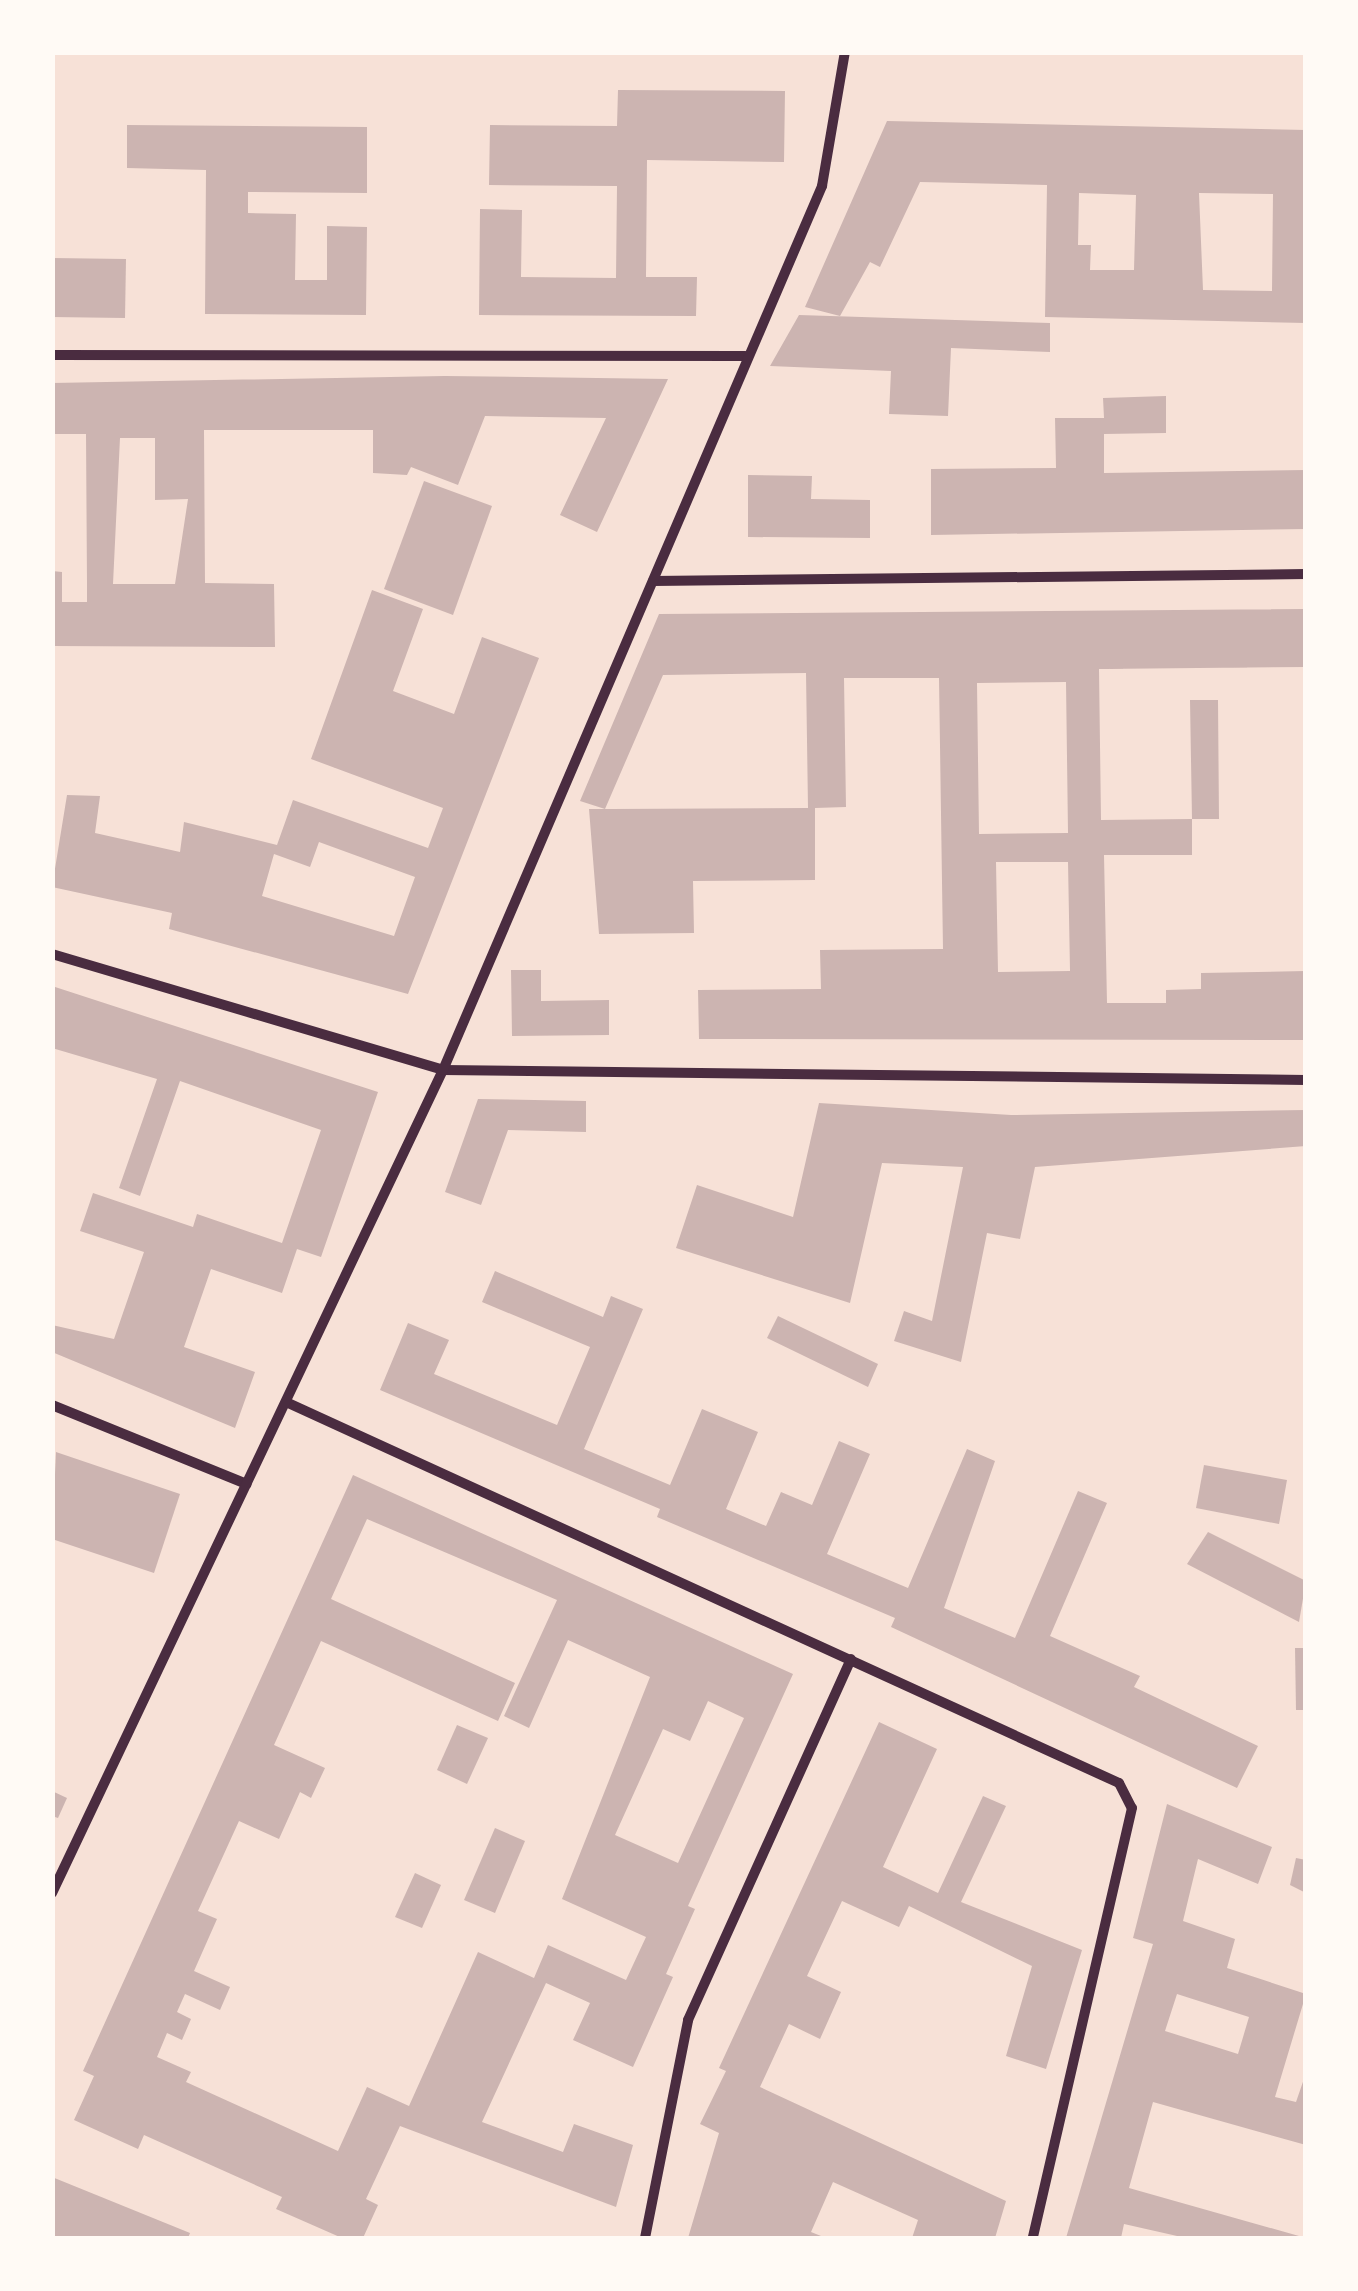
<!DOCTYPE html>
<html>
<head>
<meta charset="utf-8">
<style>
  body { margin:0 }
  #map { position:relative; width:1358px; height:2291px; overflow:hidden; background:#f7e1d7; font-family:Quicksand,sans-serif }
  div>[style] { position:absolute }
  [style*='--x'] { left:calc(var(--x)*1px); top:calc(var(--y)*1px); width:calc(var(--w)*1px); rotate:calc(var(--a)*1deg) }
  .building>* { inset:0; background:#ccb4b1 }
  .minor>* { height:10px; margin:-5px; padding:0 5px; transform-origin:5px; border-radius:5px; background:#4a2c40 }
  span { translate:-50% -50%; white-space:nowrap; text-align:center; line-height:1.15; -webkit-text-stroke:8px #fffaf5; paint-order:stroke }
  .frame { position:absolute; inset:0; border:55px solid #fffaf5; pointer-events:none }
</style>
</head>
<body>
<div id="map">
  <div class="building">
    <div style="clip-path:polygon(618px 90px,785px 91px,784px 162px,647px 160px,646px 277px,697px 277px,696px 316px,479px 315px,480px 209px,522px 210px,521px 277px,616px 278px,617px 186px,489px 185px,490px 125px,617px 126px)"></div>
    <div style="clip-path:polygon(evenodd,887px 121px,1306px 130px,1306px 323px,1045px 317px,1047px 185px,920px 182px,880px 267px,870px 262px,840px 316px,805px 307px,887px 121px,1079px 193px,1136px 195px,1134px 270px,1090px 270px,1091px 245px,1078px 245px,1079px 193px,887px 121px,1199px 193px,1273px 194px,1272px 291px,1203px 290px,1199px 193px)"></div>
    <div style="clip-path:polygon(127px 125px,367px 127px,367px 193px,248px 192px,248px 213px,296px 214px,295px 280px,327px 280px,327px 226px,367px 227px,366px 315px,205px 314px,206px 170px,127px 168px)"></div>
    <div style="clip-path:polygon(52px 258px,126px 259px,125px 318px,52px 317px)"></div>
    <div style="clip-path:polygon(799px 315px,1050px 323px,1050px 352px,951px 348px,948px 416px,889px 414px,891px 371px,770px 366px)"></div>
    <div style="clip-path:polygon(evenodd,445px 376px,668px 379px,597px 532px,560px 515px,606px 418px,485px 416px,458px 485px,411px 467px,407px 475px,373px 473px,373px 430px,204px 430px,205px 583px,274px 584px,275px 647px,52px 646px,52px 571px,62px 572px,62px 602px,87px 602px,87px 584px,86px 434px,52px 434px,52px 383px,445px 376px,120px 438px,155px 438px,155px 500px,188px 499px,175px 584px,113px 584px,120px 438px)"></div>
    <div style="clip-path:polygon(1166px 396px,1166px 433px,1104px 434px,1104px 473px,1306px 470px,1306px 529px,931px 535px,931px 469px,1056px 468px,1055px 418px,1104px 418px,1103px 398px)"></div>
    <div style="clip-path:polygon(748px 475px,812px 476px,811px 499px,870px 500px,870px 538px,748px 537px)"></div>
    <div style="clip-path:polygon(424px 481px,492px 506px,453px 615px,384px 589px)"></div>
    <div style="clip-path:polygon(evenodd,372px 590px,423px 609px,393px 691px,454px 714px,482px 637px,539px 658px,408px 994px,169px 929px,172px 913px,52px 887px,67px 795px,100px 796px,95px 833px,180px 852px,184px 822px,277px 845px,293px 800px,428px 848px,443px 808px,311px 759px,372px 590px,319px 842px,415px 877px,394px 936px,262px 896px,274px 854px,310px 867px,319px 842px)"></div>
    <div style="clip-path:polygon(evenodd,1306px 609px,1306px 667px,1099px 669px,1101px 820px,1192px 819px,1190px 700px,1218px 700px,1219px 819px,1192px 819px,1192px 855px,1104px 855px,1107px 1003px,1166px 1003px,1166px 990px,1201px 989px,1201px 973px,1306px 971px,1306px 1040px,699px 1039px,698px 990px,821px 989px,820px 950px,943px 949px,939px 678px,844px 678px,846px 807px,815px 808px,815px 880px,693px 881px,694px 933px,599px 934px,589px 809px,611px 809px,808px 808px,806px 673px,663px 675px,605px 809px,580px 801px,659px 614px,1306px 609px,1066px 682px,1068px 833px,979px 834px,977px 683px,1066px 682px,1306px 609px,996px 862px,1068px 862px,1070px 971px,998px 972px,996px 862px)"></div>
    <div style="clip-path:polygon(511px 970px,541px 970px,541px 1001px,609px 1000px,609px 1035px,512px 1036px)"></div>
    <div style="clip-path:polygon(52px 986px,378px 1092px,321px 1257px,297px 1249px,282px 1293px,211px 1269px,184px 1347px,255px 1372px,235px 1428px,52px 1352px,52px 1325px,114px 1339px,144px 1252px,80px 1231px,93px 1193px,193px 1227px,197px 1214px,282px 1243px,321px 1130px,180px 1081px,140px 1196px,119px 1188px,157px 1079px,52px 1048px)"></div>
    <div style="clip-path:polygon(478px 1099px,586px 1101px,586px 1132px,508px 1130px,481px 1205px,445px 1192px)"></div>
    <div style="clip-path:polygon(819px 1103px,1011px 1115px,1306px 1110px,1306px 1146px,1035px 1167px,1020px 1239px,987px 1233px,961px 1362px,894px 1341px,904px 1311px,932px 1321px,963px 1167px,882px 1163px,850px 1303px,676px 1248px,697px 1185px,793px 1217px)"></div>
    <div style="clip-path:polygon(495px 1271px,603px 1317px,611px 1296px,643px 1309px,584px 1449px,670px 1485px,702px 1409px,758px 1432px,726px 1509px,766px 1526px,781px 1492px,812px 1505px,839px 1441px,870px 1454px,827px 1554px,908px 1588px,967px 1449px,995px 1461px,944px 1608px,1015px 1638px,1078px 1491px,1107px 1503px,1050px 1636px,1140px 1676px,1134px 1687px,1258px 1746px,1237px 1788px,891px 1627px,895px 1618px,657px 1517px,660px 1509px,380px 1390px,408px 1323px,449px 1340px,434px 1374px,557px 1425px,590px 1347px,482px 1302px)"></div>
    <div style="clip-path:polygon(778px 1316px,878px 1364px,868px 1387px,767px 1338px)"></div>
    <div style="clip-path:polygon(56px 1452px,180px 1494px,154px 1573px,52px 1539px)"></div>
    <div style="clip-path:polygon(1204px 1465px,1287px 1480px,1279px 1524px,1196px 1508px)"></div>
    <div style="clip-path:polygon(evenodd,353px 1475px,793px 1674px,688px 1906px,695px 1909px,666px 1974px,673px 1977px,633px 2067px,573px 2040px,590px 2003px,546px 1983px,482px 2122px,563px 2152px,574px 2124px,633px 2145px,616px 2207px,400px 2126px,366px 2199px,378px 2205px,363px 2238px,342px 2238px,276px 2209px,282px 2197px,144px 2135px,138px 2149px,74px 2120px,94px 2076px,83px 2071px,353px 1475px,367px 1519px,557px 1600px,504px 1716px,529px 1728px,568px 1640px,650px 1677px,562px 1899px,646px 1937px,626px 1980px,548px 1945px,534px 1978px,478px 1952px,409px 2106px,367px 2087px,338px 2151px,186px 2082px,191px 2072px,157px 2057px,167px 2033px,182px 2040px,191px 2019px,177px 2012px,185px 1994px,220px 2010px,230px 1987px,194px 1971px,217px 1919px,198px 1911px,239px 1821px,279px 1839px,300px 1792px,311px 1798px,325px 1768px,274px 1745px,321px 1641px,498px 1721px,515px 1683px,331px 1599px,367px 1519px,353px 1475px,708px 1701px,744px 1718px,678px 1863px,615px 1835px,663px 1729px,690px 1741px,708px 1701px)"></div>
    <div style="clip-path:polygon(1208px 1532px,1306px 1581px,1299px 1622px,1187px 1564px)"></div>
    <div style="clip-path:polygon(1295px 1648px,1306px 1648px,1306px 1710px,1296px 1710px)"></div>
    <div style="clip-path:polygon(879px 1722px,937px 1749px,883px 1867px,938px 1893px,983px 1796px,1006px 1806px,961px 1902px,1082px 1950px,1046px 2069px,1006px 2056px,1032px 1966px,909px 1906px,899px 1927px,842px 1901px,807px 1976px,841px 1992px,820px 2039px,789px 2024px,760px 2087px,1006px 2201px,995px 2238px,912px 2238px,918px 2220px,833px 2182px,811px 2232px,826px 2238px,688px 2238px,719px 2133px,700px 2124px,726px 2071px,719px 2068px)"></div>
    <div style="clip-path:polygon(457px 1725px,488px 1738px,467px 1784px,437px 1770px)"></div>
    <div style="clip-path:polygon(52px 1791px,67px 1798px,58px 1818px,52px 1816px)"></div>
    <div style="clip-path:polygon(evenodd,1167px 1804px,1272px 1847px,1258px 1884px,1198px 1859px,1183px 1921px,1235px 1939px,1227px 1968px,1306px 1994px,1275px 2097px,1296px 2102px,1306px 2073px,1306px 2145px,1153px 2102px,1129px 2188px,1306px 2238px,1186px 2238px,1124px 2224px,1121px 2238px,1066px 2238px,1153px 1944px,1133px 1938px,1167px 1804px,1177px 1994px,1249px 2017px,1238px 2054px,1165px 2031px,1177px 1994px)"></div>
    <div style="clip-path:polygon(495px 1828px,525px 1841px,495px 1913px,464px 1900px)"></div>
    <div style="clip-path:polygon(1296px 1858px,1306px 1860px,1306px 1893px,1290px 1885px)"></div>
    <div style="clip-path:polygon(415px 1873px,441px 1885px,422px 1928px,395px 1917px)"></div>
    <div style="clip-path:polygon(52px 2177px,190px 2233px,188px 2238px,52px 2238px)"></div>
  </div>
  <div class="minor">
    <div style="--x:52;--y:355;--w:693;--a:0.08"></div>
    <div style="--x:653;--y:581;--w:653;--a:-0.61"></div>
    <div style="--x:52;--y:954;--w:408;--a:16.5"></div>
    <div style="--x:443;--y:1070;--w:863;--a:0.66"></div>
    <div style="--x:286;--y:1402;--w:916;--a:24.58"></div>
    <div style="--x:1119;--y:1783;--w:28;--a:63"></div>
    <div style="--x:1132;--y:1808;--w:441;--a:103"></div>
    <div style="--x:52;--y:1405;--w:210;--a:22.1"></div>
    <div style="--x:52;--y:1893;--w:911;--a:-64.59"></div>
    <div style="--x:443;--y:1070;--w:962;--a:-66.79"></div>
    <div style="--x:822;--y:186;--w:136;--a:-80.3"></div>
    <div style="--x:645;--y:2238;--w:222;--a:-78.8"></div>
    <div style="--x:688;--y:2020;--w:396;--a:-65.7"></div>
  </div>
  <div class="frame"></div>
</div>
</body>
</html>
